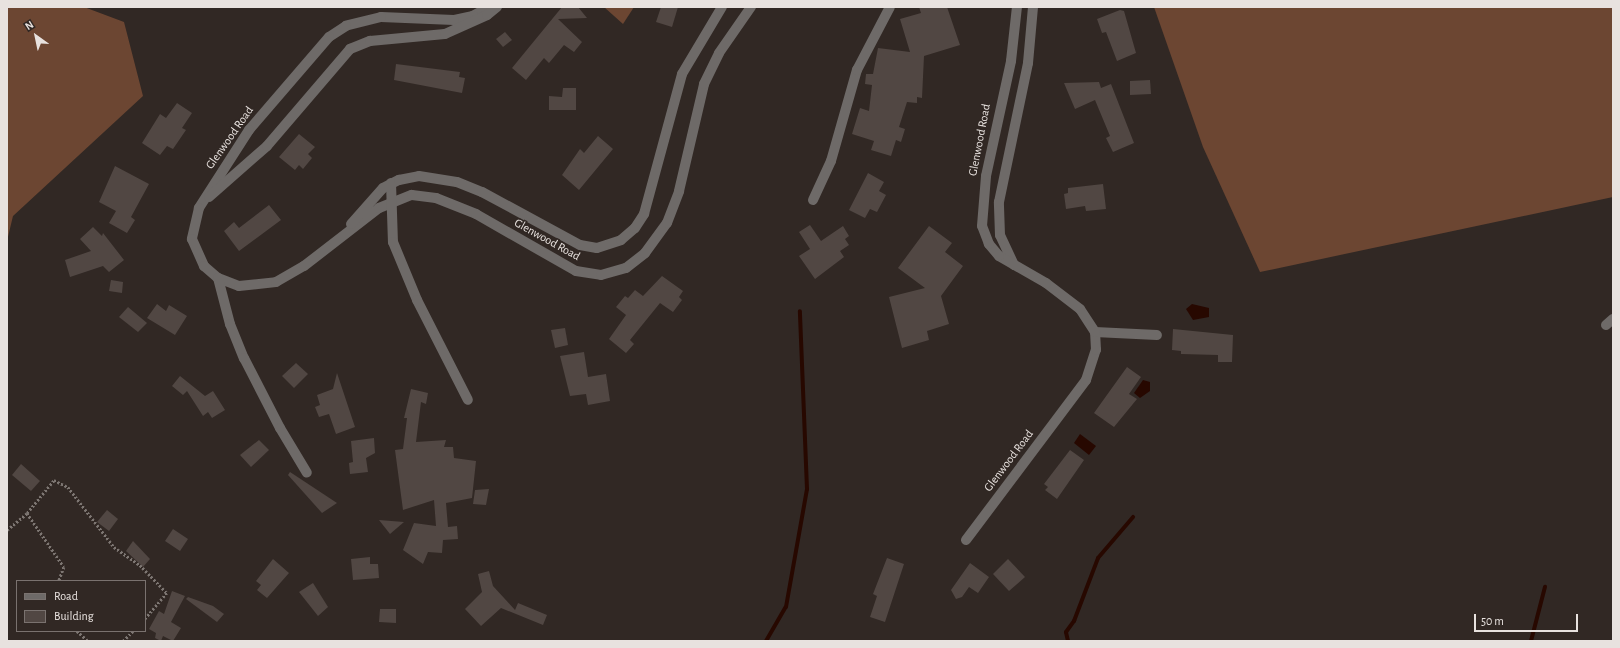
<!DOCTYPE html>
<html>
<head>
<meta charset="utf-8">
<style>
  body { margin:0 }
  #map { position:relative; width:1620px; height:648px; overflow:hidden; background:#312824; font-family:"Alegreya Sans",sans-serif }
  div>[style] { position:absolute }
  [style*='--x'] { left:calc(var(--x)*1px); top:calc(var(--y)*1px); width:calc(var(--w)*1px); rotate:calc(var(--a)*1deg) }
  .forest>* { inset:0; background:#6c4632 }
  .water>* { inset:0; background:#270800 }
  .stream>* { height:4px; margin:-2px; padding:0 2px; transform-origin:2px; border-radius:2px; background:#270800 }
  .building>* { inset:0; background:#514743 }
  .path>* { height:2.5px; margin-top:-1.25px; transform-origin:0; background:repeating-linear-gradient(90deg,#7d7672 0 2px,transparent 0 4px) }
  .street>* { height:10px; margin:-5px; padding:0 5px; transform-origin:5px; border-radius:5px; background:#6e6a68 }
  span { translate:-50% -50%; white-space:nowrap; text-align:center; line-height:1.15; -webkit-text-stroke:3px #312824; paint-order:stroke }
  .street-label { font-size:12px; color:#e8e2df }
  .frame { position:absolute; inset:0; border:8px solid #e8e2df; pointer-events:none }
  .legend { position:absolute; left:16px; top:580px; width:130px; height:52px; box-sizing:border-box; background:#312824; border:1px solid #7a726f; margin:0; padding:5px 7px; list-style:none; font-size:12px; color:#e8e2df }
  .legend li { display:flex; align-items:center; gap:8px; height:20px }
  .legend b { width:20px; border:1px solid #7a726f }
  .north { position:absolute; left:16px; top:16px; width:40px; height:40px; -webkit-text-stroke:3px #312824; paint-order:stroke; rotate:327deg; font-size:11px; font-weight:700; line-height:16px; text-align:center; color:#e8e2df }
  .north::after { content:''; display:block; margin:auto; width:14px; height:18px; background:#e8e2df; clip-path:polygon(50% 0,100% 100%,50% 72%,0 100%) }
  .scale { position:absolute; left:1474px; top:614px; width:104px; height:18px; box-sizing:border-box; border:2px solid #e8e2df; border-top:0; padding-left:5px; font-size:12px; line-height:14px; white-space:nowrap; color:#e8e2df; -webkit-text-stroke:3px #312824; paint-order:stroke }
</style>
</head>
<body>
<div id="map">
  <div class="forest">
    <div style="clip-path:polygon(7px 7px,84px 7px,124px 22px,143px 96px,13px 216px,7px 241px)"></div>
    <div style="clip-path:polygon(604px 7px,634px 7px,623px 24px)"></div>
    <div style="clip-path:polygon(1154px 7px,1613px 7px,1613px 197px,1260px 272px,1203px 147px)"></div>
  </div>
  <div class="water">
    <div style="clip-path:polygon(1192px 304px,1209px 308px,1209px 317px,1193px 320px,1186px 309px)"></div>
    <div style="clip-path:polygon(1143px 380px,1150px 382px,1150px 391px,1140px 398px,1134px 393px)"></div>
    <div style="clip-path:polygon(1080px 434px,1096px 446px,1089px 455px,1074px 443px)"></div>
  </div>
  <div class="stream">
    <div style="--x:766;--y:641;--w:39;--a:-60"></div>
    <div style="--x:786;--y:607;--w:120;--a:-79.9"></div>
    <div style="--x:807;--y:489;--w:178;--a:-92.3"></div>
    <div style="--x:1068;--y:641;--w:9;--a:-103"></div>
    <div style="--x:1066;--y:632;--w:14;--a:-54"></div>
    <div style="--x:1074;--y:621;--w:67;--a:-69.1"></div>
    <div style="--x:1098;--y:558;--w:54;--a:-49.5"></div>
    <div style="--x:1531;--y:641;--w:56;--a:-75.5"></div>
  </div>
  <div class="building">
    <div style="clip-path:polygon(562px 7px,578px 7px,587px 18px,558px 19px,582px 42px,574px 52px,564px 45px,549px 63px,544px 58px,526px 80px,512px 68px)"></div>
    <div style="clip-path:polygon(661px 7px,678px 7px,672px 27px,656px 22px)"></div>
    <div style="clip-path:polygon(919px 7px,947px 7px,960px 45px,924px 56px,922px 98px,917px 97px,917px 103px,907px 102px,899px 127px,905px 129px,901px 142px,896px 140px,891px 156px,871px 150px,874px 141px,852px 134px,860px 108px,869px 111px,872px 85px,865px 84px,866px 74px,873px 74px,878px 48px,910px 52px,900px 19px,921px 13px)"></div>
    <div style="clip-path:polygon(1120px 10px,1124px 11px,1136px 53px,1117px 61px,1106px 32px,1102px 33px,1097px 19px)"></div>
    <div style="clip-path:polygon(505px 32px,512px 40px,503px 47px,496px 39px)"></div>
    <div style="clip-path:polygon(396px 64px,460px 72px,459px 77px,465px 78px,462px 93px,394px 80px)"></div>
    <div style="clip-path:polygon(1150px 80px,1151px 94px,1130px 95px,1130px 81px)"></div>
    <div style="clip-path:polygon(1099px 82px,1101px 88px,1111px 84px,1134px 143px,1113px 152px,1106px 138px,1110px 136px,1095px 100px,1075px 109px,1064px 83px)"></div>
    <div style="clip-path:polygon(563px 88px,576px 88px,576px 110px,549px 110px,549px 96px,562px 97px)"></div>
    <div style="clip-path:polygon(177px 103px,192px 113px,182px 128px,186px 130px,173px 149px,167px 146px,160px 155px,142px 143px,160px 114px,166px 118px)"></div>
    <div style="clip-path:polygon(299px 134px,315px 147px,308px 154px,312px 158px,303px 169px,299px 165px,295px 170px,279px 157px)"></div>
    <div style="clip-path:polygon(598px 136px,613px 149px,579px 190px,562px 175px,580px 149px,584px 153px)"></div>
    <div style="clip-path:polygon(115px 166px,149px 184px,131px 217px,135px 220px,127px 233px,109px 223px,116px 211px,99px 202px)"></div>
    <div style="clip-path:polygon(868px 173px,884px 182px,879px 191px,886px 195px,877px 212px,870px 209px,865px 218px,849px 210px)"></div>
    <div style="clip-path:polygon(1103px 184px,1106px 209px,1086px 211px,1085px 206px,1066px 209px,1064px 194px,1068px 193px,1068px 188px)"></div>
    <div style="clip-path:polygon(269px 205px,281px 220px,239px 251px,224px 231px,234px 222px,239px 228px)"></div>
    <div style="clip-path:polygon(810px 225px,821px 241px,843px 226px,849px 236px,845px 239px,849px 245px,840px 251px,844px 257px,815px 279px,799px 256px,810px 249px,799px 232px)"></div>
    <div style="clip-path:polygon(929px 226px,952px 243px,945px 252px,963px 266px,941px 296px,949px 324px,927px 331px,929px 340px,902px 348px,889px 297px,925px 288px,898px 268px)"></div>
    <div style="clip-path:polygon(93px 227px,102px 236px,103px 233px,124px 260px,109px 272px,103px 266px,70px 277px,65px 260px,91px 251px,80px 239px)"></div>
    <div style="clip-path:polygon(662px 276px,683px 291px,679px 297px,682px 300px,673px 312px,660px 303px,630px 340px,634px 344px,626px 353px,609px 339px,626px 315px,616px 307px,625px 296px,628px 298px,635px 290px,643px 296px)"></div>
    <div style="clip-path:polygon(111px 280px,123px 282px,122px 293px,109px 291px)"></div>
    <div style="clip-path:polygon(157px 304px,166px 311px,169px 305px,187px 316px,175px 335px,147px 318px)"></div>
    <div style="clip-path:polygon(128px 307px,147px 323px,138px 332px,119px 317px)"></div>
    <div style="clip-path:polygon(565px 328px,568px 345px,555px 348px,551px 330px)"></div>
    <div style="clip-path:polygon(1173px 329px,1233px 335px,1232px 362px,1218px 362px,1218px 355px,1181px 354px,1181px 351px,1172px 350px)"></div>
    <div style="clip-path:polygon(584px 352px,588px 377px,606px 374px,610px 401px,588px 405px,586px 394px,570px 396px,560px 356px)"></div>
    <div style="clip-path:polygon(296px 363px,308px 374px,294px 388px,282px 376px)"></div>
    <div style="clip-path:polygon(1127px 367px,1141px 377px,1129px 394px,1137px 399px,1114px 427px,1094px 413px)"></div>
    <div style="clip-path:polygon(337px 373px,355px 427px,336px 434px,329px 414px,319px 417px,315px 407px,320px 405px,317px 395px,333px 389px)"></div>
    <div style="clip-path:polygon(180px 376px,205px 396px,213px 391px,225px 410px,212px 418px,208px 412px,203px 416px,187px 391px,183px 395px,172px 386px)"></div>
    <div style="clip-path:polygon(411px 389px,428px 393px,426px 404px,421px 402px,416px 442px,446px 440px,444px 447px,453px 447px,454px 458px,476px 461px,472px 498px,446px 503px,448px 527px,457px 526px,458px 539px,443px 540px,442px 553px,428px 552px,423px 564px,403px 550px,414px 523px,436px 526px,434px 500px,403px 510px,395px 450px,403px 449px,407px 418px,404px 418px)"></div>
    <div style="clip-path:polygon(374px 438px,375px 453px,366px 458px,368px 472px,350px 474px,349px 463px,353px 462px,351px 441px)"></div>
    <div style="clip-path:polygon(259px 440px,269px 450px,251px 467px,240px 455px)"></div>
    <div style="clip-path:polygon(1070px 450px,1084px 460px,1057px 499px,1045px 490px,1048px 487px,1044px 484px)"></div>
    <div style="clip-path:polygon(21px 464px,40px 481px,31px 491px,12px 475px)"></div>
    <div style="clip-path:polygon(290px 472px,337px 503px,322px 513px,288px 475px)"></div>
    <div style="clip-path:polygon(489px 489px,486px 505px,473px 504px,475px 490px)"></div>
    <div style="clip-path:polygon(107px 510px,118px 519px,109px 531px,97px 522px)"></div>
    <div style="clip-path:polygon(379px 520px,404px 522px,390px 534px)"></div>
    <div style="clip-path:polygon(173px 529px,188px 539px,180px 551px,165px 541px)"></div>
    <div style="clip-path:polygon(133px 541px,150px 559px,143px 567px,126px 551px)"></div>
    <div style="clip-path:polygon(370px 557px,370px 564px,378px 564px,379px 578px,353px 580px,351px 559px)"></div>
    <div style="clip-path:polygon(887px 558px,904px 564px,885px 622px,870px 617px,877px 596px,873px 594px)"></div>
    <div style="clip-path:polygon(273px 559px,289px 573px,267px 598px,257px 590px,261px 585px,256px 581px)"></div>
    <div style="clip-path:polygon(1008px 559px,1025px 577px,1009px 591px,993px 574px)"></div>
    <div style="clip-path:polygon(970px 563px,989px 577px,978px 593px,969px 587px,962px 597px,956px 599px,951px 590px)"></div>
    <div style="clip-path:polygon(489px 571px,493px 586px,515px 610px,518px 603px,547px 615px,543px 625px,501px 608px,481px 626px,465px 609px,482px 592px,478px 574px)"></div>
    <div style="clip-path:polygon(313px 583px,328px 607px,318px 616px,299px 592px)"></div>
    <div style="clip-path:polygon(172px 591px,185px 596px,171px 622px,181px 628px,173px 641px,163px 636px,161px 641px,155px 638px,156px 633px,149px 629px,159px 611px,164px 614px)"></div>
    <div style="clip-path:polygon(188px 597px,213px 606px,224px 614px,217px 622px,186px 599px)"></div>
    <div style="clip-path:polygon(380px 609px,396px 609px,396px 623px,379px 622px)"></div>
  </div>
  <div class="path">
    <div style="--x:27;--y:513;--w:43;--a:-50.7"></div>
    <div style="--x:54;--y:480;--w:16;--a:27"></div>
    <div style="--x:68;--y:487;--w:76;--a:52.5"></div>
    <div style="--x:114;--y:547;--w:32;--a:35"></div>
    <div style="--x:140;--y:565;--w:39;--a:46"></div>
    <div style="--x:167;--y:593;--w:34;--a:130"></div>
    <div style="--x:7;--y:530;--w:26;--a:-40"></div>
    <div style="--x:27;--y:513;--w:65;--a:55.6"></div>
    <div style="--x:64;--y:567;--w:15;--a:110"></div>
    <div style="--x:77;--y:631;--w:15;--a:42"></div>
    <div style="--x:123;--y:641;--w:14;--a:-45"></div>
  </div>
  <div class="street">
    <div style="--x:489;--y:7;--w:18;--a:151"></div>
    <div style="--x:473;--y:16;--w:19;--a:168"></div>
    <div style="--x:454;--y:20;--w:73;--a:-177.6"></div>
    <div style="--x:381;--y:17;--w:36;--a:166"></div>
    <div style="--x:346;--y:26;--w:20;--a:147"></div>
    <div style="--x:329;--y:37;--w:123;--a:130.7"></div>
    <div style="--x:249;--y:130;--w:93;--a:122.7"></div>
    <div style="--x:199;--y:208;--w:32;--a:103"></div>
    <div style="--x:192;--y:239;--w:30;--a:66"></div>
    <div style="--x:204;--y:266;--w:18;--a:41"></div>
    <div style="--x:218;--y:278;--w:22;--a:21"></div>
    <div style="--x:239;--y:286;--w:37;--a:-6"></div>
    <div style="--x:276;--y:282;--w:32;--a:-30"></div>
    <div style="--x:304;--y:266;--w:95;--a:-37.7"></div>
    <div style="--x:379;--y:208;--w:35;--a:-22"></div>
    <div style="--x:412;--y:195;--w:24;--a:7"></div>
    <div style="--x:436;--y:198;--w:43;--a:21.8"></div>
    <div style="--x:476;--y:214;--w:115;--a:29.7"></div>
    <div style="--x:576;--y:271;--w:25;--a:9"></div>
    <div style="--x:601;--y:275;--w:26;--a:-16"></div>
    <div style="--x:626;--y:268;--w:24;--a:-38"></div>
    <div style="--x:645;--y:253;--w:37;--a:-54"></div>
    <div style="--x:667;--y:223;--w:34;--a:-69"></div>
    <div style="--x:679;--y:191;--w:110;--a:-76.8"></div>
    <div style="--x:704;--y:84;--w:34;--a:-64"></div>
    <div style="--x:719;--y:53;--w:56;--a:-55.2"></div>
    <div style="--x:391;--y:183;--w:59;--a:88.1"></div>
    <div style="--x:393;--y:242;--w:63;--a:67.5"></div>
    <div style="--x:417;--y:300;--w:112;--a:63"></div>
    <div style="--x:209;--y:197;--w:77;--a:-41.3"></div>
    <div style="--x:267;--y:146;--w:128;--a:-49.4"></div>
    <div style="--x:350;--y:49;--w:22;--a:-22"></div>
    <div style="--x:370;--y:41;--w:75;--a:-5.3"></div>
    <div style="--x:445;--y:34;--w:46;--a:-24.3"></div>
    <div style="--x:487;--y:15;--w:13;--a:-39"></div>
    <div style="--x:813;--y:200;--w:43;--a:-65.2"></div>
    <div style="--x:831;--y:161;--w:95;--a:-74.1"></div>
    <div style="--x:857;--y:70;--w:71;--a:-62.4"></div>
    <div style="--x:351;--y:224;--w:48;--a:-48.4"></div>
    <div style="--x:383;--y:188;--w:18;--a:-27"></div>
    <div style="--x:399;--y:180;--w:20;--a:-11"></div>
    <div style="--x:419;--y:176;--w:38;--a:9"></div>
    <div style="--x:457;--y:182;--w:27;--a:22"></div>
    <div style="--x:482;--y:192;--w:111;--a:28.4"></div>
    <div style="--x:580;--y:245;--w:17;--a:10"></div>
    <div style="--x:597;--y:248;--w:25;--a:-18"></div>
    <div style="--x:621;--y:240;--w:18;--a:-41"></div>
    <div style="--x:635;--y:228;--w:17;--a:-57"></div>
    <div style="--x:644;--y:214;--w:145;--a:-74.8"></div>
    <div style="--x:682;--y:74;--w:78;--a:-59.2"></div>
    <div style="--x:1014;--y:265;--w:33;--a:-115"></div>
    <div style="--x:1000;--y:235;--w:33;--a:-92"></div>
    <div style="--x:999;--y:202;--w:142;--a:-78.2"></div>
    <div style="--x:1028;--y:63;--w:56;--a:-84.9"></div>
    <div style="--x:218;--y:278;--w:48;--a:75.4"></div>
    <div style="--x:230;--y:324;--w:37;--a:68"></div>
    <div style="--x:244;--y:358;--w:79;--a:62.8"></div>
    <div style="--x:280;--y:428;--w:52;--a:59"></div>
    <div style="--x:1606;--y:325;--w:9;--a:-41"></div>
    <div style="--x:1095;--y:332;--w:62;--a:2.8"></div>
    <div style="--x:966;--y:540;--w:200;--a:-53.1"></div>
    <div style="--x:1086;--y:380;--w:32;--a:-72"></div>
    <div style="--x:1096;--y:350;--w:18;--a:-93"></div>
    <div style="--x:1095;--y:332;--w:27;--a:-123"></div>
    <div style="--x:1080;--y:309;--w:43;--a:-142.6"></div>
    <div style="--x:1046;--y:283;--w:54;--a:-150.1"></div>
    <div style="--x:999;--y:256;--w:16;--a:-130"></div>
    <div style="--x:989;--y:244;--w:19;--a:-111"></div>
    <div style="--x:982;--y:226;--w:50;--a:-85.4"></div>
    <div style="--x:986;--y:176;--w:118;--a:-77.7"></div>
    <div style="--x:1011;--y:61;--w:54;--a:-83.7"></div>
  </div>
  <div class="street-label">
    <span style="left:230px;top:138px;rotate:-55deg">Glenwood Road</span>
    <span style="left:980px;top:140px;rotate:-79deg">Glenwood Road</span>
    <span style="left:547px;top:240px;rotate:29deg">Glenwood Road</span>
    <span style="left:1009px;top:461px;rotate:-53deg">Glenwood Road</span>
  </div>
  <div class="frame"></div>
  <ul class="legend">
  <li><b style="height:5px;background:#6e6a68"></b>Road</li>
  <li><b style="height:11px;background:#514743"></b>Building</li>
  </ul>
  <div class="north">N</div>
  <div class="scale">50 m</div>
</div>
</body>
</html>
